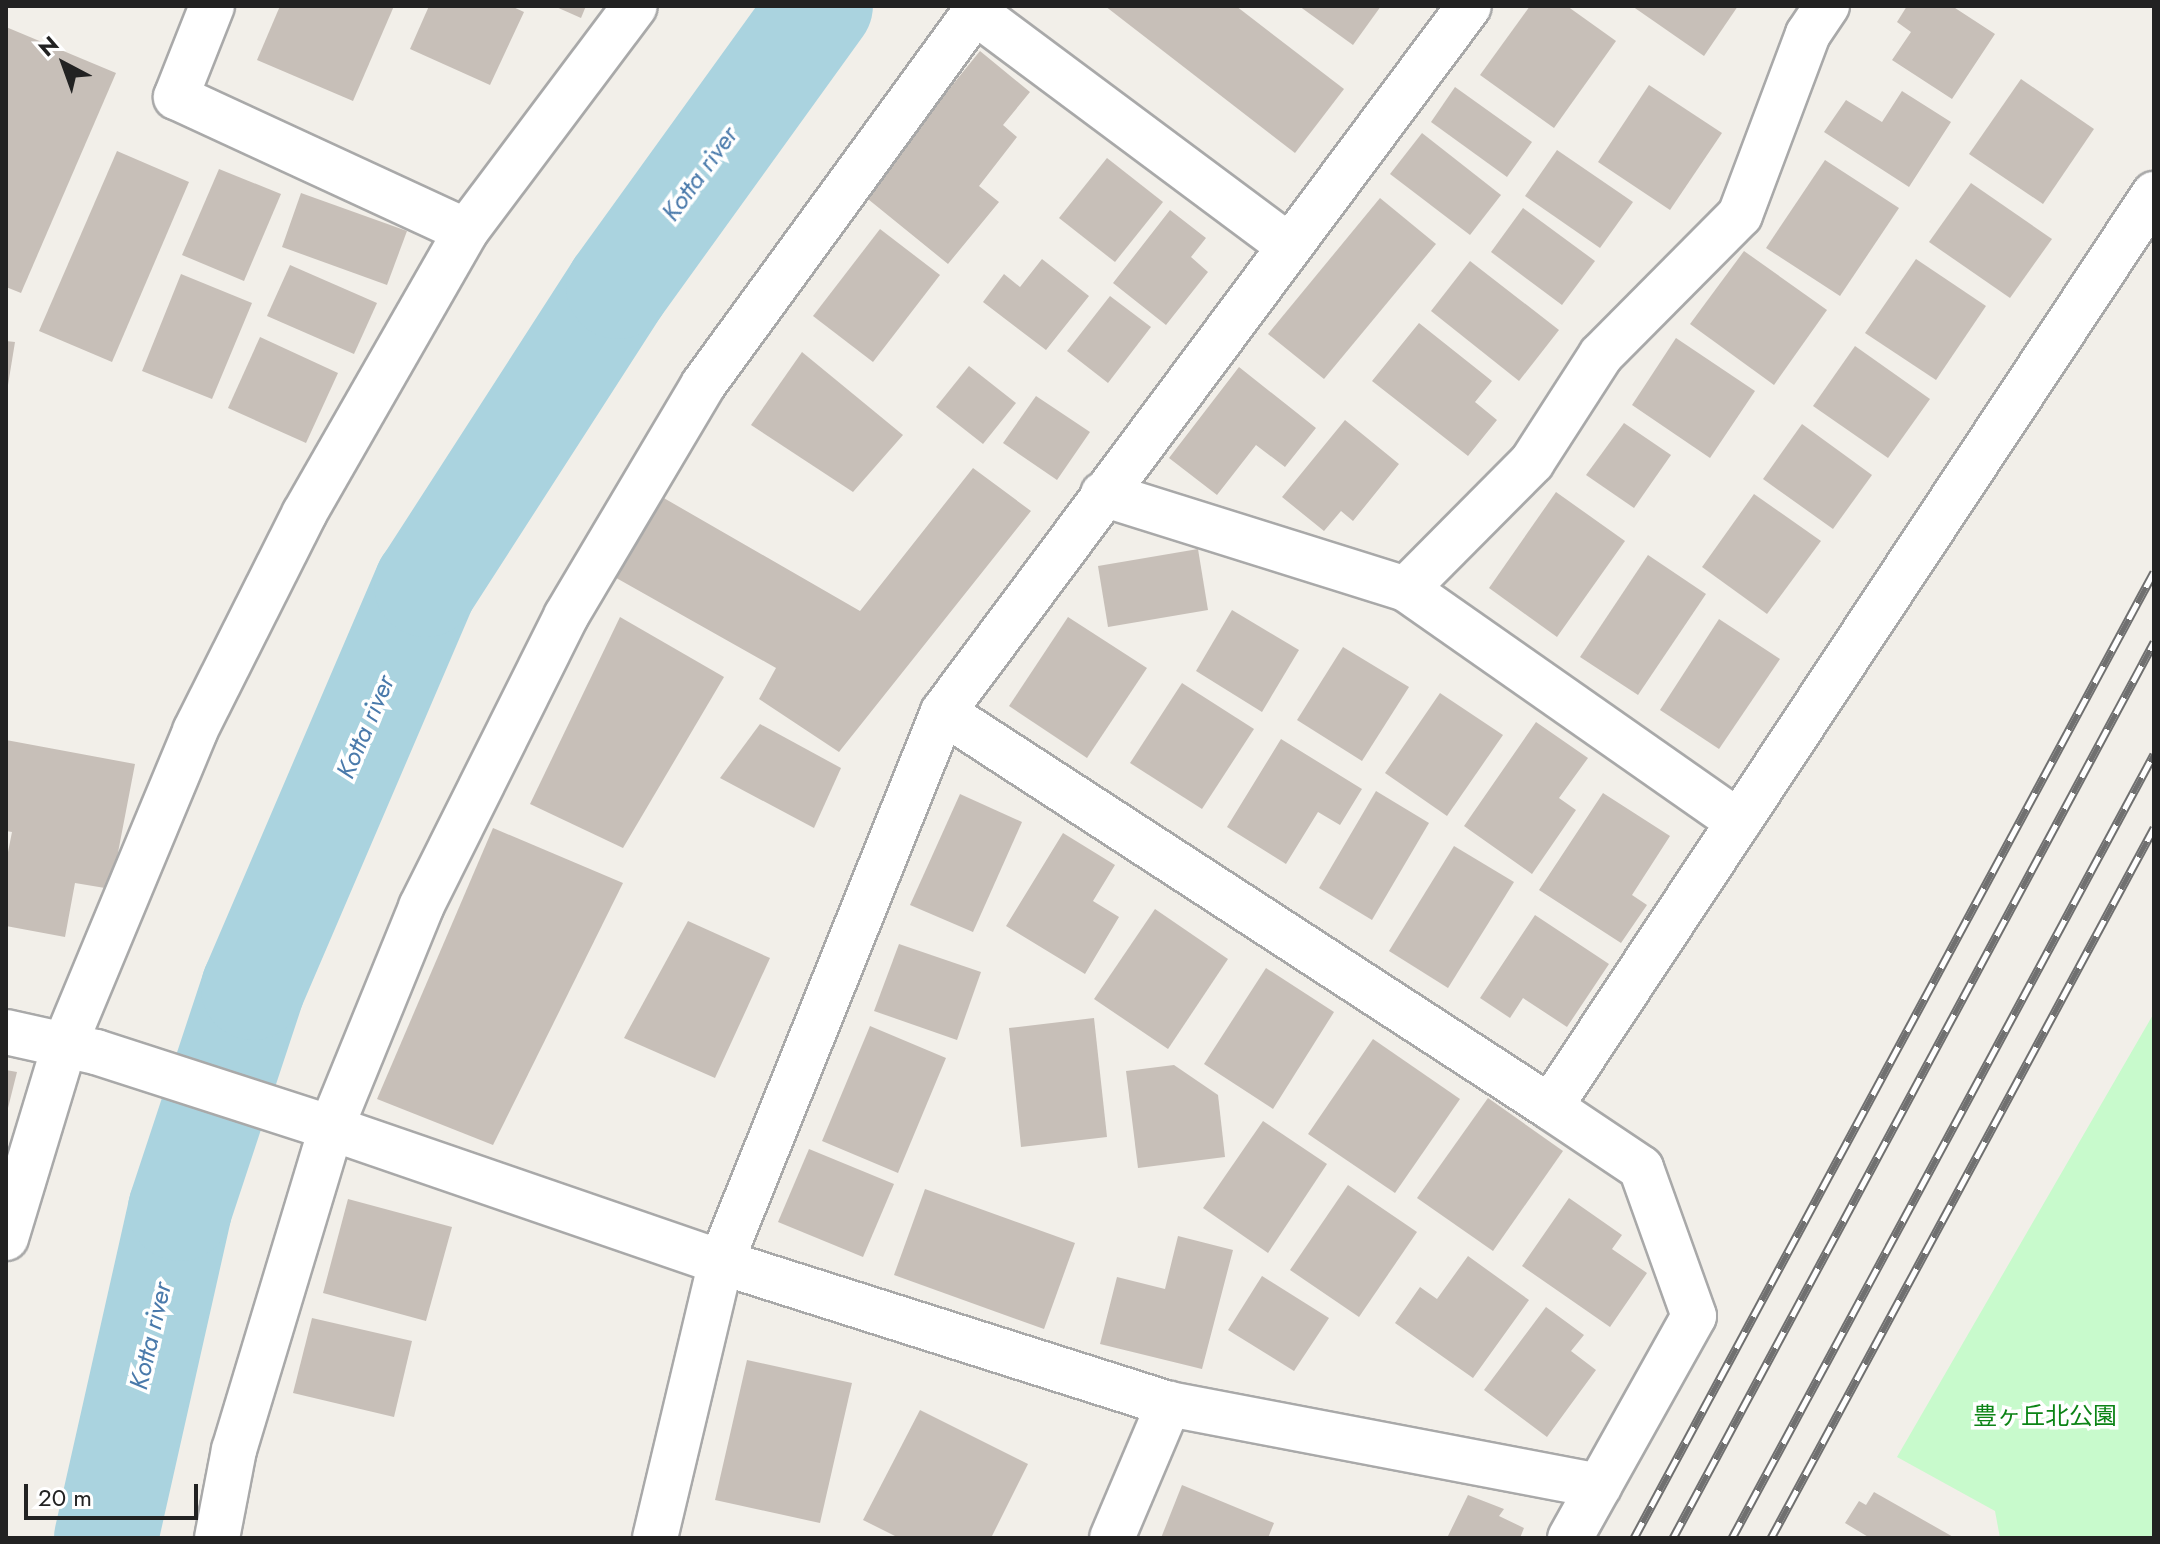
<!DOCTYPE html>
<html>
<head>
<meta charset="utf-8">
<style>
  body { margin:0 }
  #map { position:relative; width:2160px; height:1544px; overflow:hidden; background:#f2efe9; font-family:Jost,"Noto Sans JP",sans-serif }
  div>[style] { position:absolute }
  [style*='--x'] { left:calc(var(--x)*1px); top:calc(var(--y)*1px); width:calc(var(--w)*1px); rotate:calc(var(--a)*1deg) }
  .park>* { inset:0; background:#c8facc }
  .river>* { height:104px; margin:-52px; padding:0 52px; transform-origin:52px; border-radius:52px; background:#aad3df }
  .building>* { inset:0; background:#c7bfb8 }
  .roads { filter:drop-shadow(2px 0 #a9a9a9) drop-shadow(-2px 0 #a9a9a9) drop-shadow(0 2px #a9a9a9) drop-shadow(0 -2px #a9a9a9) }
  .street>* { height:44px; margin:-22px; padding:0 22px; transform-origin:22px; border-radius:22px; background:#fff }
  .rail>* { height:9px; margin-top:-4.5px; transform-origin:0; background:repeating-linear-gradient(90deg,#fff 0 18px,#707070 0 36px); box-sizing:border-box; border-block:2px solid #707070 }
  span { translate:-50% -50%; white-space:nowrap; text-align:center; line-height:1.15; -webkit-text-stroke:7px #fff; paint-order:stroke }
  .park-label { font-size:24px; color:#0c8416 }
  .water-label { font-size:26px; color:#4a7aab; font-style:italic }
  .frame { position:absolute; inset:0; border:8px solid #222; pointer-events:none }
  .north { position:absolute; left:24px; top:24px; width:80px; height:80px; -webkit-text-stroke:6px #fff; paint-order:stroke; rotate:319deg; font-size:22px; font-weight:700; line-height:32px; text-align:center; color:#222 }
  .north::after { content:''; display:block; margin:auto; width:28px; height:36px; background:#222; clip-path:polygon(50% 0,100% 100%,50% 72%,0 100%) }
  .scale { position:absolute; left:24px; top:1484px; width:174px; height:36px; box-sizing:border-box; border:4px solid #222; border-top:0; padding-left:10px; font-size:24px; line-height:28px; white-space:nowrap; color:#222; -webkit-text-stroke:6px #fff; paint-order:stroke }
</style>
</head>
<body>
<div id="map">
  <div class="park">
    <div style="clip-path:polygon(2154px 1013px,2154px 1538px,2000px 1538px,1995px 1511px,1897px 1457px)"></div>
  </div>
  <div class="river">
    <div style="--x:106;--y:1538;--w:337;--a:-77.3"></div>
    <div style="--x:180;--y:1209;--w:233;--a:-71.7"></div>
    <div style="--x:253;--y:988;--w:439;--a:-66.8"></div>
    <div style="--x:426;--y:585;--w:354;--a:-57.2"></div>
    <div style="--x:618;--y:287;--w:347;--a:-54.2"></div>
  </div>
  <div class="building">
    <div style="clip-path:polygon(280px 6px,394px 6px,353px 101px,257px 60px)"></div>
    <div style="clip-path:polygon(429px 6px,511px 6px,524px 12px,490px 85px,410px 49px)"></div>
    <div style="clip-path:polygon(554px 6px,586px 6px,581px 18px)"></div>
    <div style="clip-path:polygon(1105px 6px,1236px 6px,1344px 89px,1295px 153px)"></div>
    <div style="clip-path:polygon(1299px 6px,1381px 6px,1353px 45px)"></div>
    <div style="clip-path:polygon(1530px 6px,1567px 6px,1616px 41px,1554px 128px,1480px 75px)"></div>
    <div style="clip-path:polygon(1632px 6px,1738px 6px,1704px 56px)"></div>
    <div style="clip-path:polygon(1907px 6px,1952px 6px,1995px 34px,1952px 99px,1892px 60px,1911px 32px,1897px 22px)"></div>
    <div style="clip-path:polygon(6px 27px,116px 73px,21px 293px,6px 287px)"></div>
    <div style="clip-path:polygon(980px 51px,1030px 92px,1003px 125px,1017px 137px,979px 186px,999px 202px,948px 264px,863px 195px)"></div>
    <div style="clip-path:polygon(2021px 79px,2094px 129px,2043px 204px,1969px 154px)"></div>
    <div style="clip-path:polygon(1649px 85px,1722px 133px,1670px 210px,1598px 162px)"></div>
    <div style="clip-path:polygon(1455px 87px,1532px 142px,1507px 177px,1431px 122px)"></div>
    <div style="clip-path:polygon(1902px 91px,1951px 122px,1909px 187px,1824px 132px,1846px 100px,1882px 122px)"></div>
    <div style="clip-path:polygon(1422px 133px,1501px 195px,1470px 235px,1390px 174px)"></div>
    <div style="clip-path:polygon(1557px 150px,1633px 202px,1600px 248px,1525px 196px)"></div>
    <div style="clip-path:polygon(117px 151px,189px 182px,112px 362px,39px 331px)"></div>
    <div style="clip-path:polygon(1107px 158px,1163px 202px,1115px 262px,1059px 218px)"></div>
    <div style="clip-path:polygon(1825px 160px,1899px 208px,1840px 296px,1766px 248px)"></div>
    <div style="clip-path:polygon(219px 169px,281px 194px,244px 281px,182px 255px)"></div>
    <div style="clip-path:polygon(1971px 183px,2052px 239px,2010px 298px,1929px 242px)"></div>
    <div style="clip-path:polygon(301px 193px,407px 231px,387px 285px,282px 247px)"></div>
    <div style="clip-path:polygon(1380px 198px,1436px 244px,1324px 379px,1268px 334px)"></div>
    <div style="clip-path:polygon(1523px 208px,1595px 261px,1562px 305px,1491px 252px)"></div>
    <div style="clip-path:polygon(1170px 210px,1206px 238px,1191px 257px,1208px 272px,1166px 325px,1113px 283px)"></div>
    <div style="clip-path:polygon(880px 229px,940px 275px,873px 362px,813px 316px)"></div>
    <div style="clip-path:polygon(1744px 251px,1827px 310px,1774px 385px,1690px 324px)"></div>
    <div style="clip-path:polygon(1042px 259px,1089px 296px,1046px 350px,983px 302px,1004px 274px,1020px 287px)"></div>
    <div style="clip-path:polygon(1916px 259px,1986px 306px,1936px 380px,1865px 333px)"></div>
    <div style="clip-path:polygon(1470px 261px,1559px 330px,1519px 381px,1431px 311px)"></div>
    <div style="clip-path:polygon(290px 265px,377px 303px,354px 354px,267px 316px)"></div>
    <div style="clip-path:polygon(181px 274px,252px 303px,212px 399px,142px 371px)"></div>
    <div style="clip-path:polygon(1110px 296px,1151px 327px,1108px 383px,1067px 351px)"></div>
    <div style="clip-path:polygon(1419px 323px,1492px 381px,1475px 402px,1497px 420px,1468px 456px,1372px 381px)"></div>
    <div style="clip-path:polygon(260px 337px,338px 373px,306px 443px,228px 408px)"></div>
    <div style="clip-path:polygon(1676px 338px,1755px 391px,1710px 458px,1632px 405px)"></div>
    <div style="clip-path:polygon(6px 341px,15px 342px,8px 385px,6px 385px)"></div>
    <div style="clip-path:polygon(1855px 346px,1930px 399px,1888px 458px,1813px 406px)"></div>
    <div style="clip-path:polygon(802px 352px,903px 435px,853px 492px,751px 425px)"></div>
    <div style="clip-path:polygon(969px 366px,1016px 403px,983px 444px,936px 407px)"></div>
    <div style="clip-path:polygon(1239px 367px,1316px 428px,1285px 467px,1256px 445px,1217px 495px,1169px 458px)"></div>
    <div style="clip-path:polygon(1036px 396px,1090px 432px,1057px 480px,1003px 443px)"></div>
    <div style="clip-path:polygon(1345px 420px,1399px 464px,1353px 521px,1341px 511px,1324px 531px,1282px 497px)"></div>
    <div style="clip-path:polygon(1624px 423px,1671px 455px,1634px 508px,1586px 475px)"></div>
    <div style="clip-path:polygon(1802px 424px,1872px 475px,1833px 529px,1763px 479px)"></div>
    <div style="clip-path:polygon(973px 468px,1031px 511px,839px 752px,759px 699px,776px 668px,611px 575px,662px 497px,860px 611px)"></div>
    <div style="clip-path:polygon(1556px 492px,1625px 541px,1557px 637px,1489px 588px)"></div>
    <div style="clip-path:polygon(1754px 494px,1821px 541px,1767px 614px,1702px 567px)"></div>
    <div style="clip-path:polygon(1198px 549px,1208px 610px,1108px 627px,1098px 566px)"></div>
    <div style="clip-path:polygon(1648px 555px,1706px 594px,1638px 695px,1580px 657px)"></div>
    <div style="clip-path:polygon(1232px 610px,1299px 650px,1262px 712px,1196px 671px)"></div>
    <div style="clip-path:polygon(620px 617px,724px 677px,623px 848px,530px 804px)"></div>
    <div style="clip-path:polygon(1068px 617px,1147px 668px,1087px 758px,1009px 706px)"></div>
    <div style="clip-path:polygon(1719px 619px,1780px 659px,1719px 749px,1660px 710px)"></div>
    <div style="clip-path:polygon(1343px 647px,1409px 687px,1362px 761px,1297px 720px)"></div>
    <div style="clip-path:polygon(1182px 683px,1254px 729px,1202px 809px,1130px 763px)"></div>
    <div style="clip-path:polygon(1440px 693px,1503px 735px,1447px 816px,1385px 773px)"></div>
    <div style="clip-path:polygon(1536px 722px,1588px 758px,1559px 798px,1576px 810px,1532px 874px,1464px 826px)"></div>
    <div style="clip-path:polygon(760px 724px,841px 768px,814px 828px,720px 778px)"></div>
    <div style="clip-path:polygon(1281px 739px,1362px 789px,1340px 825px,1318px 812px,1286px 864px,1227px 827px)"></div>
    <div style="clip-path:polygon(6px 740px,135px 764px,111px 889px,75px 883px,65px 937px,6px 926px,6px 862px,12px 832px,6px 831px)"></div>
    <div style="clip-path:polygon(1376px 791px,1429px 823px,1372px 920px,1319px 888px)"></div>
    <div style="clip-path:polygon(1603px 793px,1670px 836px,1632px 895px,1647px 905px,1621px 943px,1539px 890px)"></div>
    <div style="clip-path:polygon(960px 794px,1022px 822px,973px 932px,910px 905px)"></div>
    <div style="clip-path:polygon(493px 828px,623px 883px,493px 1145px,377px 1099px)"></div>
    <div style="clip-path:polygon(1063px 833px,1115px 865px,1093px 901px,1119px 917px,1085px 974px,1006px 926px)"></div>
    <div style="clip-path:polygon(1454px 846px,1514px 882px,1448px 988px,1389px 951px)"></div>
    <div style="clip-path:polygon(1155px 909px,1228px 959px,1168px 1049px,1094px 999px)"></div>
    <div style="clip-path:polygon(1535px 915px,1609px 964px,1567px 1027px,1523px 998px,1510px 1018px,1480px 998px)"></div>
    <div style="clip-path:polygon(688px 921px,770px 958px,715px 1078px,624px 1038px)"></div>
    <div style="clip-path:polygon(899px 944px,981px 972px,957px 1040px,874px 1011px)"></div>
    <div style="clip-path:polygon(1266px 968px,1334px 1012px,1273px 1109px,1204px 1064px)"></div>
    <div style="clip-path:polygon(1094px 1018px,1107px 1137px,1021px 1147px,1009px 1028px)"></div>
    <div style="clip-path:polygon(870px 1026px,946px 1058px,898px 1173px,822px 1141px)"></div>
    <div style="clip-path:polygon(1373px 1039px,1460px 1099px,1395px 1193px,1308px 1134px)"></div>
    <div style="clip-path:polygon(1174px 1065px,1218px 1095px,1225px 1157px,1138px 1168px,1126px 1071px)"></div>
    <div style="clip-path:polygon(6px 1070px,17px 1072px,7px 1112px,6px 1112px)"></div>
    <div style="clip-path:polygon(1488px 1098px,1563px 1151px,1493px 1251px,1417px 1198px)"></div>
    <div style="clip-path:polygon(1263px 1121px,1327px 1164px,1268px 1253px,1203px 1208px)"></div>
    <div style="clip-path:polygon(809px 1149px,894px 1184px,863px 1257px,778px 1222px)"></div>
    <div style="clip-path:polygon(1348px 1185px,1417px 1232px,1359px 1317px,1290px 1270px)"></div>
    <div style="clip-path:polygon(925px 1189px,1075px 1243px,1044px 1329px,894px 1275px)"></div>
    <div style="clip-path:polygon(1569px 1198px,1622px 1235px,1612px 1249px,1647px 1273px,1610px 1327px,1522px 1266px)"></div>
    <div style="clip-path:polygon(348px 1199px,452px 1227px,426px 1321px,323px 1293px)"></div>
    <div style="clip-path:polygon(1178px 1236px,1233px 1250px,1202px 1369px,1100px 1344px,1117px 1277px,1165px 1289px)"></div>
    <div style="clip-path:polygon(1468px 1256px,1529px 1300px,1473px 1378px,1395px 1323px,1420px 1287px,1437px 1299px)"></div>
    <div style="clip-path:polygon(1262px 1276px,1329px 1318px,1294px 1371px,1228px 1330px)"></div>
    <div style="clip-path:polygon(1546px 1307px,1584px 1335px,1571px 1351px,1596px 1370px,1547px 1437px,1484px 1390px)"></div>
    <div style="clip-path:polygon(312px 1318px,412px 1341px,394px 1417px,293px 1393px)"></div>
    <div style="clip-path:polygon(747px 1360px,852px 1383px,820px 1523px,715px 1500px)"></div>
    <div style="clip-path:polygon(920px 1410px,1028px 1464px,991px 1538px,899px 1538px,863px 1520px)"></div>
    <div style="clip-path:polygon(1182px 1485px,1274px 1523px,1268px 1538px,1161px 1538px)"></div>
    <div style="clip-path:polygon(1874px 1492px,1955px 1538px,1870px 1538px,1845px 1523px,1859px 1501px,1866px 1505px)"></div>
    <div style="clip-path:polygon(1468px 1495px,1504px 1509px,1499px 1516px,1524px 1528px,1520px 1538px,1447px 1538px)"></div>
  </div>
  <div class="roads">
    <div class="street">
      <div style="--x:212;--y:6;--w:98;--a:111.6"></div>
      <div style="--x:176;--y:97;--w:319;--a:24.8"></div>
      <div style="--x:975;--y:12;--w:392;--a:36.7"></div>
      <div style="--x:1103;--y:494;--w:318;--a:17.4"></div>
      <div style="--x:1406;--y:589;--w:406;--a:35"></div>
      <div style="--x:1406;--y:589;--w:179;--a:-45.2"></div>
      <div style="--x:1532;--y:462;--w:127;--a:-57.2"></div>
      <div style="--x:1601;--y:355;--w:197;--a:-45.2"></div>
      <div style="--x:1740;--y:215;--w:193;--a:-69.4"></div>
      <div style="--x:1808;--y:34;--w:34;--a:-56"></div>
      <div style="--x:943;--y:712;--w:724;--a:33.05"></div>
      <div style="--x:6;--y:1032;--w:92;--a:12.5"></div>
      <div style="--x:96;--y:1052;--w:247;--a:17.9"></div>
      <div style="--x:331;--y:1128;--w:412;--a:19"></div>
      <div style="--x:721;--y:1262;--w:470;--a:17.6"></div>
      <div style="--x:1169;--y:1404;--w:438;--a:10.8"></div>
      <div style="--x:6;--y:1238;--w:203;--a:-73.1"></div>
      <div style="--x:65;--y:1044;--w:339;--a:-67.4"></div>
      <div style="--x:195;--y:731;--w:243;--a:-63.3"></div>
      <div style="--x:304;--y:514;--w:326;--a:-60.2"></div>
      <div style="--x:466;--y:231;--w:281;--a:-53.1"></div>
      <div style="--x:217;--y:1538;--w:90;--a:-79.1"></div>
      <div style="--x:234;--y:1450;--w:336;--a:-73.2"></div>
      <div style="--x:331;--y:1128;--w:239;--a:-67.8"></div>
      <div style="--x:421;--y:907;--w:325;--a:-63.5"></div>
      <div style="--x:566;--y:616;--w:269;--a:-59.3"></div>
      <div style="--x:703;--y:385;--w:469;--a:-53.9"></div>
      <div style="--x:655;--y:1538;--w:284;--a:-76.6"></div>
      <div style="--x:721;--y:1262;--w:593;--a:-68.02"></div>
      <div style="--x:943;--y:712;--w:880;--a:-53.31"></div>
      <div style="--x:1112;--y:1538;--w:146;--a:-67"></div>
      <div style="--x:1570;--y:1538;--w:254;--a:-60.8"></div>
      <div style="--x:1694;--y:1316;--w:157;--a:-109.7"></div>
      <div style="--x:1641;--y:1168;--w:110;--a:-146.2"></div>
      <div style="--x:1550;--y:1107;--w:1095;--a:-56.51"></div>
    </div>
  </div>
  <div class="rail">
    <div style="--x:1634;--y:1538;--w:1097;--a:-61.71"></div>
    <div style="--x:1673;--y:1538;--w:1017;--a:-61.77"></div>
    <div style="--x:1732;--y:1538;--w:890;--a:-61.71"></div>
    <div style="--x:1771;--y:1538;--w:807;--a:-61.66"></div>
  </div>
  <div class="park-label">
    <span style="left:2045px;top:1416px">豊ヶ丘北公園</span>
  </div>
  <div class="water-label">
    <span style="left:700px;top:174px;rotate:-54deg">Kotta river</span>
    <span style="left:366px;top:727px;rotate:-67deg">Kotta river</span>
    <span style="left:151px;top:1336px;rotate:-77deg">Kotta river</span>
  </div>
  <div class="frame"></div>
  <div class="north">N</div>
  <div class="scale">20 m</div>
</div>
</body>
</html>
